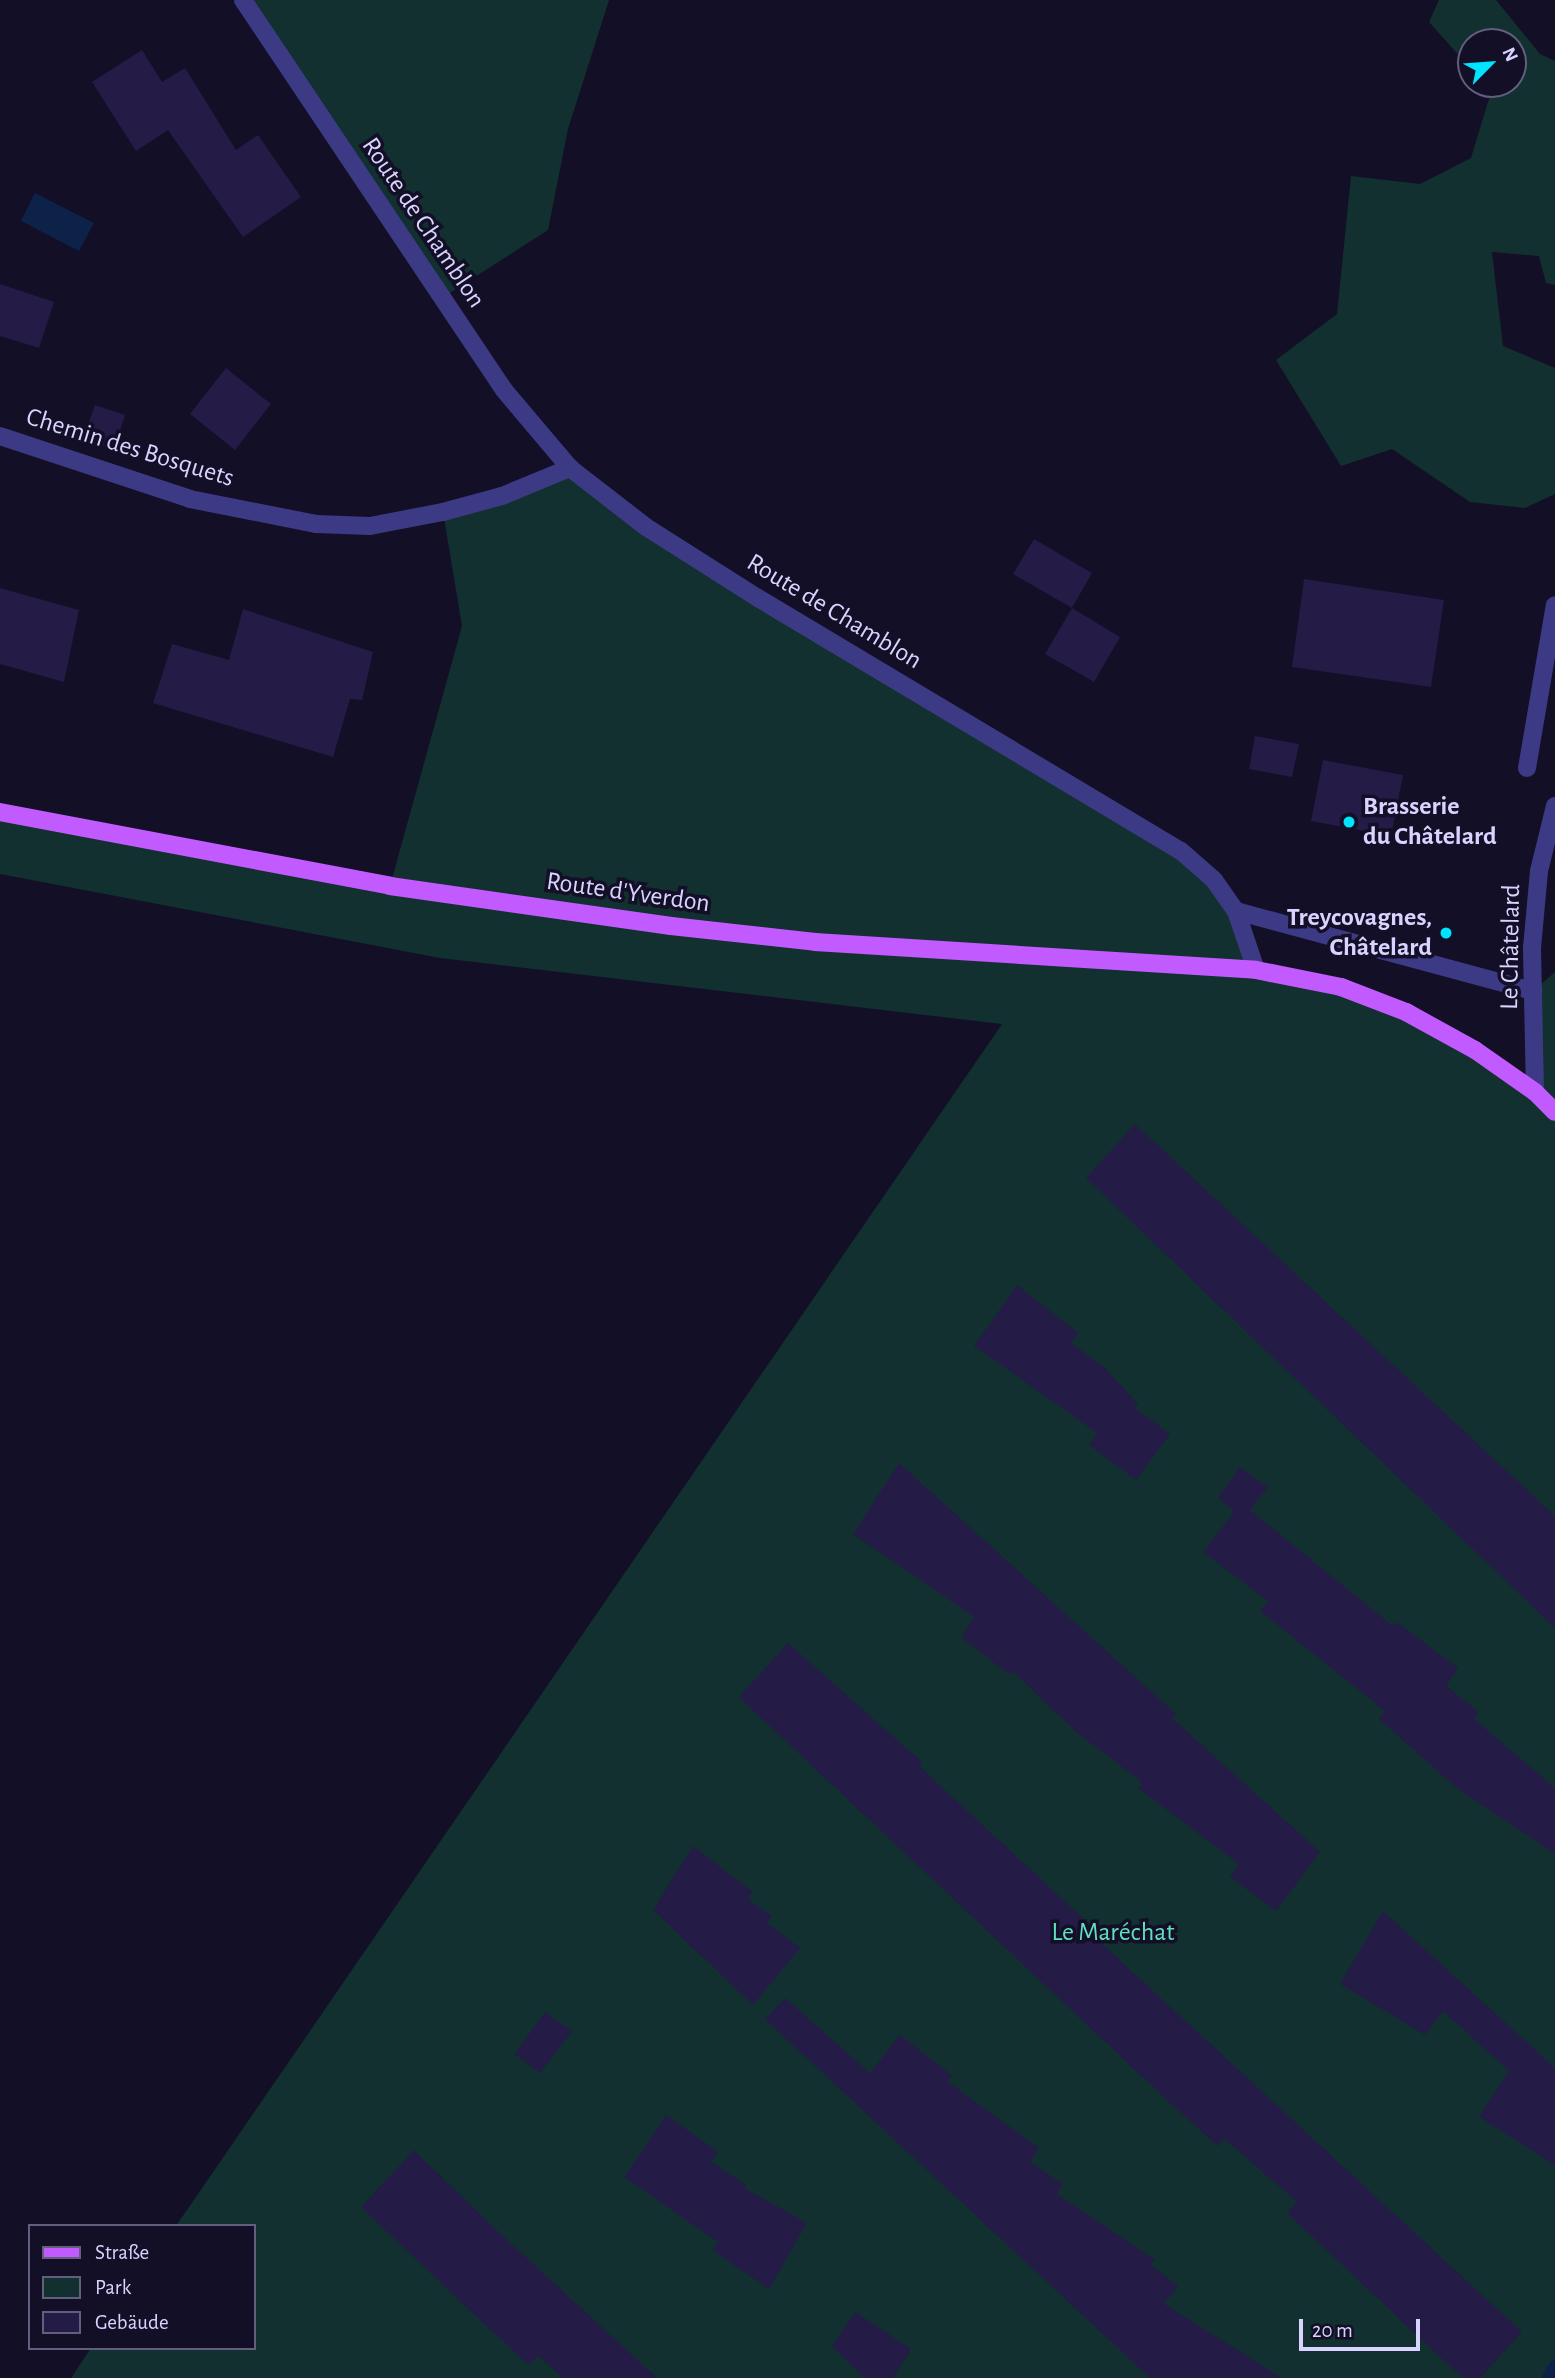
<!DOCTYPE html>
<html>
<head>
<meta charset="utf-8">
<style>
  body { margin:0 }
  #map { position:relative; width:1555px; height:2378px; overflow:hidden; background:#130f26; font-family:"Alegreya Sans",sans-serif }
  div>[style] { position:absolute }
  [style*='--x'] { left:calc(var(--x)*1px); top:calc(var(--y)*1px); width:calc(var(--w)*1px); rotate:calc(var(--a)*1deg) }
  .green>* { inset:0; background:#12302f }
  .water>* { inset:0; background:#0c2248 }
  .stream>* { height:12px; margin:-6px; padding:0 6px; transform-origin:6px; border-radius:6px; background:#0c2248 }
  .building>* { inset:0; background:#241b47 }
  .minor>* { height:18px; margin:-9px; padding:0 9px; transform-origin:9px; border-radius:9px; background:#3d3a85 }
  .major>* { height:18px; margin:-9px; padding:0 9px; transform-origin:9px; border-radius:9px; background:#c25bff }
  .dots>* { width:19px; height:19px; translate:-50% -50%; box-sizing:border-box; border:4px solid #130f26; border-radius:50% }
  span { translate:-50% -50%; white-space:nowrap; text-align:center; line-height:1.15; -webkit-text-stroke:7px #130f26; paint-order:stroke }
  .street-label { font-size:26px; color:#d9d4ff }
  .poi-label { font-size:26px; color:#d9d4ff; font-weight:700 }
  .left { translate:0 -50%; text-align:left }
  .right { translate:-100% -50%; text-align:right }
  .park-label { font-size:26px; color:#5fe0c0 }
  .legend { position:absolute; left:28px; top:2224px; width:228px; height:126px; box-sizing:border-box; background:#130f26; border:2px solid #625e7d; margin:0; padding:9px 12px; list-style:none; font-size:21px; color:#d9d4ff }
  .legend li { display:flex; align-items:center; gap:14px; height:35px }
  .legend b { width:35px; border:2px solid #625e7d }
  .north { position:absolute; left:1457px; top:28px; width:70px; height:70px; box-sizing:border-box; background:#130f26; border:2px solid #625e7d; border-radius:50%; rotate:65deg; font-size:19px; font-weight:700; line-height:28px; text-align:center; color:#d9d4ff }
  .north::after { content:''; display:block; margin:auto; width:24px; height:32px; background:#00e5ff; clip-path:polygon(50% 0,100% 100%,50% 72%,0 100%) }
  .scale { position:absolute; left:1299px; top:2319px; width:121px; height:32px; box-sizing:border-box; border:4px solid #d9d4ff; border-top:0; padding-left:9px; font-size:21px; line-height:24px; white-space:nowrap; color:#d9d4ff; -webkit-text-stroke:5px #130f26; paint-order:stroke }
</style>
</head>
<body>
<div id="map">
  <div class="green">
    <div style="clip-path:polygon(243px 0,609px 0,568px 129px,548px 230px,442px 298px)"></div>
    <div style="clip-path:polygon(1439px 0,1496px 0,1540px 54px,1555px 61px,1555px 285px,1546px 283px,1539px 256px,1492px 252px,1503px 346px,1555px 368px,1555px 494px,1525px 508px,1470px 502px,1392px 449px,1341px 466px,1276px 360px,1337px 314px,1351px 176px,1420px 184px,1471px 158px,1491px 92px,1485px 84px,1513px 84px,1513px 42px,1471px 42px,1471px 69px,1429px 22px)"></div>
    <div style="clip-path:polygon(570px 468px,1214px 880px,1256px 970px,1406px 1012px,1534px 1091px,1533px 991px,1555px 972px,1555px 2378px,71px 2378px,91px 2348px,254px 2348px,254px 2226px,176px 2226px,1002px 1024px,440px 958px,0 874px,0 812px,390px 886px,462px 626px,443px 512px)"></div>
  </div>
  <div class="water">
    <div style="clip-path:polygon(35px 193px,94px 223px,79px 251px,21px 221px)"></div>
  </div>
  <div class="stream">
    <div style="--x:1548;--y:2378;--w:14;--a:-60"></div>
  </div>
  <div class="building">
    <div style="clip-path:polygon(142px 50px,162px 82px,185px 68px,236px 150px,258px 135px,301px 197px,243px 237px,168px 130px,136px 151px,92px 82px)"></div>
    <div style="clip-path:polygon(0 284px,54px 302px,39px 348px,0 336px)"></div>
    <div style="clip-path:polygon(226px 368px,271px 404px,235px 450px,190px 414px)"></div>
    <div style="clip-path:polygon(95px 405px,125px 415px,114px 449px,83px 438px)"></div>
    <div style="clip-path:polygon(1034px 539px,1092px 573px,1072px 608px,1013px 574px)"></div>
    <div style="clip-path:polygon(1304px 579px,1444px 600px,1431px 687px,1292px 667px)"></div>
    <div style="clip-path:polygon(0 588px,79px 610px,64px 682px,0 664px)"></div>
    <div style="clip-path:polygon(1072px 608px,1120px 637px,1094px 682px,1045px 654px)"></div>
    <div style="clip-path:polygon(243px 609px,373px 652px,362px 700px,350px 699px,333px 757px,153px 703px,172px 644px,229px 660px)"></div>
    <div style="clip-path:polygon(1255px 736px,1299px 744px,1292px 777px,1249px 769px)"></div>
    <div style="clip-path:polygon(1323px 760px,1403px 775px,1391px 836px,1311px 821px)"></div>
    <div style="clip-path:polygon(1135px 1124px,1555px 1516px,1555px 1628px,1086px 1178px)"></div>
    <div style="clip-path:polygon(1017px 1285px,1078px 1333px,1071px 1343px,1105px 1368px,1138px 1404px,1135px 1408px,1170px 1434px,1136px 1480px,1089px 1445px,1097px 1433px,974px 1346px)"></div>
    <div style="clip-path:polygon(899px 1463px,1176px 1714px,1172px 1718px,1320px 1852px,1276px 1911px,1230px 1877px,1239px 1864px,1138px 1788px,1142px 1782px,1076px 1732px,1013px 1671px,1010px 1675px,961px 1637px,974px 1617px,853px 1534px)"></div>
    <div style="clip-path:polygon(1240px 1467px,1268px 1487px,1250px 1510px,1393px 1626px,1397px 1622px,1458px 1668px,1446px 1686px,1479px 1712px,1474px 1719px,1555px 1788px,1555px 1854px,1459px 1790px,1379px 1719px,1385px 1711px,1260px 1611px,1268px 1601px,1203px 1552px,1234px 1512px,1218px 1497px)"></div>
    <div style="clip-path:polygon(788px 1643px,922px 1762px,919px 1766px,1101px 1935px,1098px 1940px,1522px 2332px,1480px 2378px,1463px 2378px,1425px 2343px,1287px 2213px,1297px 2202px,1225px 2139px,1218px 2146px,1170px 2103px,739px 1697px)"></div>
    <div style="clip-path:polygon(693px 1846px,753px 1892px,747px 1899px,772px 1916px,767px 1923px,800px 1948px,753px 2005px,653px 1910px)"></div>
    <div style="clip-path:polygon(1383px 1911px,1555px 2068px,1555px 2165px,1479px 2117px,1509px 2071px,1443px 2011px,1425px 2035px,1340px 1984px)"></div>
    <div style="clip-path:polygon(785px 1998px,870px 2073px,900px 2035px,952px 2075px,947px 2081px,1039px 2148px,1030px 2162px,1063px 2184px,1057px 2194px,1155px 2260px,1151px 2265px,1178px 2286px,1164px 2304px,1282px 2378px,1150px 2378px,765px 2019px)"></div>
    <div style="clip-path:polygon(545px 2012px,572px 2031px,540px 2073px,515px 2054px)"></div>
    <div style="clip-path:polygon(666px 2115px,718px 2152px,711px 2162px,746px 2185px,744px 2188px,807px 2223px,769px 2289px,712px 2250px,718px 2242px,624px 2177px)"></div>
    <div style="clip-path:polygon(414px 2150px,492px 2226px,657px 2378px,563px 2378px,538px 2356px,529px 2365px,482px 2322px,361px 2207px)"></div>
    <div style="clip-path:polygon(855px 2312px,911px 2349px,893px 2378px,864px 2378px,832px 2346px)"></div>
  </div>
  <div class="minor">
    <div style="--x:243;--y:0;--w:469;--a:56.2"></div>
    <div style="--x:504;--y:390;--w:102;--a:49.8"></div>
    <div style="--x:570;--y:468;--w:96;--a:37.8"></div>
    <div style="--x:646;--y:527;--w:133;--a:32.4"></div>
    <div style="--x:758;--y:598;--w:493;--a:30.9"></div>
    <div style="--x:1181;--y:851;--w:44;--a:41.3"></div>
    <div style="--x:1214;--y:880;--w:38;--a:55"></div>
    <div style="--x:1236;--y:911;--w:62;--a:71.3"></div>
    <div style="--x:0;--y:436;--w:200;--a:18.3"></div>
    <div style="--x:190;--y:499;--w:128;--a:11.2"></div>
    <div style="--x:316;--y:524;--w:54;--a:2.1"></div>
    <div style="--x:370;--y:526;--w:74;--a:-10.9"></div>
    <div style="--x:443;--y:512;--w:61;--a:-15.2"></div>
    <div style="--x:502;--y:496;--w:74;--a:-22.4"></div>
    <div style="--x:1527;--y:768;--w:165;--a:-80.3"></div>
    <div style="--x:1236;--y:911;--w:308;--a:15.1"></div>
    <div style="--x:1535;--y:1092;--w:144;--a:-91.2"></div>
    <div style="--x:1532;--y:948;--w:77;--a:-84.8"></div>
    <div style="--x:1539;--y:871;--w:67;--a:-76.2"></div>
  </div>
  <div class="major">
    <div style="--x:0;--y:812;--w:397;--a:10.7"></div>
    <div style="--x:390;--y:886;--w:284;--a:8.1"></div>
    <div style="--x:671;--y:926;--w:145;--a:6.3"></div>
    <div style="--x:815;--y:942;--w:442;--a:3.6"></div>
    <div style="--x:1256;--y:970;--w:87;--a:11.3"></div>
    <div style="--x:1341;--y:987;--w:70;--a:21"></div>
    <div style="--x:1406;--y:1012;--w:79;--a:28.8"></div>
    <div style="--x:1475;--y:1050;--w:73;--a:35"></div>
    <div style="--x:1535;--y:1092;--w:28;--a:45"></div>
  </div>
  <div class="dots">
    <div style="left:1349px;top:822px;background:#00e5ff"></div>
    <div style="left:1446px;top:933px;background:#00e5ff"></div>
  </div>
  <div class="street-label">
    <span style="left:423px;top:223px;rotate:56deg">Route de Chamblon</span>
    <span style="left:130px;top:448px;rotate:17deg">Chemin des Bosquets</span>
    <span style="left:834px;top:612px;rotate:31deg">Route de Chamblon</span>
    <span style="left:628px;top:893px;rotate:8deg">Route d'Yverdon</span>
    <span style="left:1511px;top:947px;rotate:-89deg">Le Châtelard</span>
  </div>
  <div class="poi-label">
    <span class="left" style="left:1363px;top:822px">Brasserie<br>du Châtelard</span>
    <span class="right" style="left:1432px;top:933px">Treycovagnes,<br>Châtelard</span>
  </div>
  <div class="park-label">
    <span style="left:1113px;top:1933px">Le Maréchat</span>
  </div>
  <ul class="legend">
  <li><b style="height:9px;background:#c25bff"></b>Straße</li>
  <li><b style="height:19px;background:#12302f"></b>Park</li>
  <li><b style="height:19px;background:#241b47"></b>Gebäude</li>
  </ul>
  <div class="north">N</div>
  <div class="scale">20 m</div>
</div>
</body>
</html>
